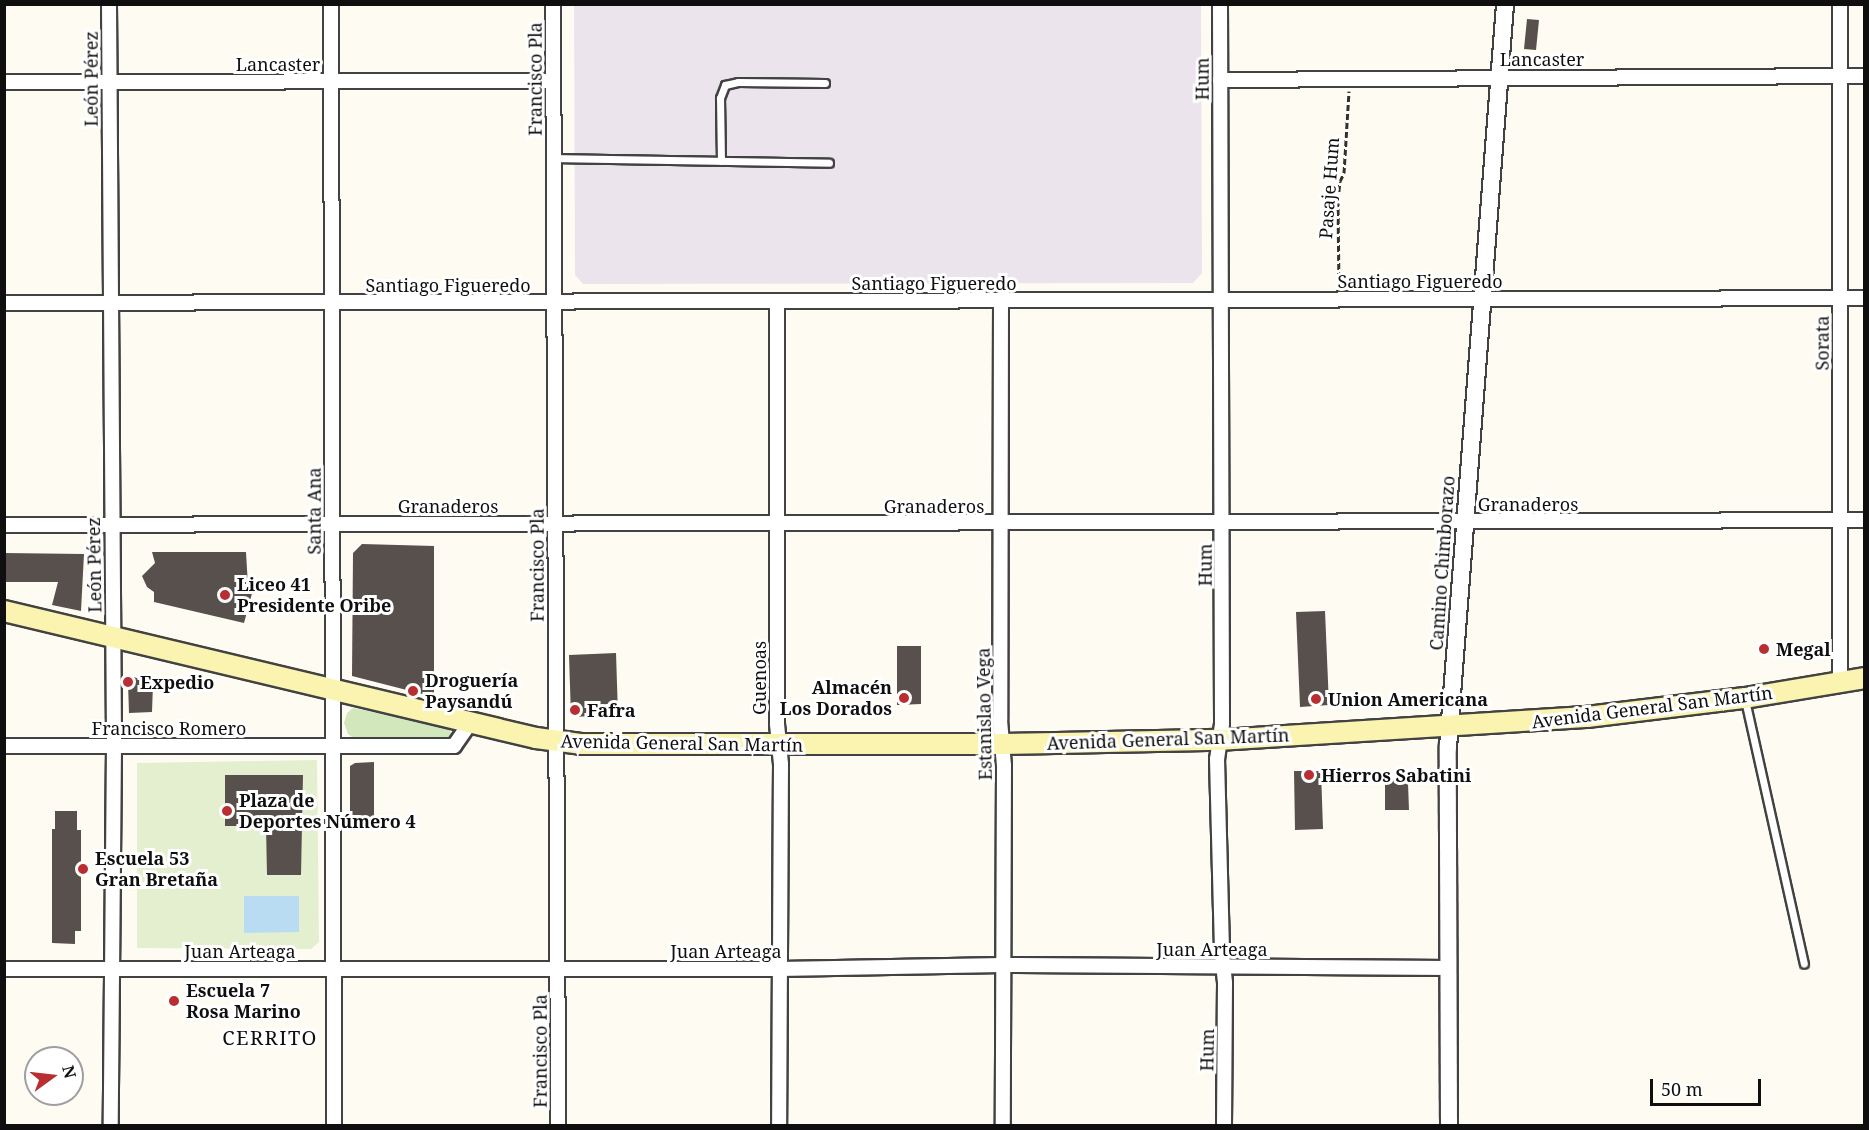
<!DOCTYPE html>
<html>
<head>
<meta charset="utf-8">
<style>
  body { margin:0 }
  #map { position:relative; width:1869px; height:1130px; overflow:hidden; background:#fefcf2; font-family:"Noto Serif",serif }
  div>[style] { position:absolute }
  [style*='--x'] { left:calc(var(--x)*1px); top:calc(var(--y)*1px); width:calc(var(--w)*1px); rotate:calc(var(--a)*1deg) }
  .industrial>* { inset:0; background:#ece4ed }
  .green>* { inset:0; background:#d2e7bc }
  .pitch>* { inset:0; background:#e3efce }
  .water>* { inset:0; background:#b9dcf3 }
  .building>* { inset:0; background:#57504c }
  .path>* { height:3px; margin-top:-1.5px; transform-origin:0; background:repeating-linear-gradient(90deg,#313131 0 6px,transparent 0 9px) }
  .roads { filter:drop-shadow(2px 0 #424242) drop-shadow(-2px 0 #424242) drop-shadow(0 2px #424242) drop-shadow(0 -2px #424242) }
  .service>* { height:7px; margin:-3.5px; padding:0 3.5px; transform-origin:3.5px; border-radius:3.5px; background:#fff }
  .minor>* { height:14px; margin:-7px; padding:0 7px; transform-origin:7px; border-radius:7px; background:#fff }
  .tertiary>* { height:16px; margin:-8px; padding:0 8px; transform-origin:8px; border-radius:8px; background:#fff }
  .secondary>* { height:20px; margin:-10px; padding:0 10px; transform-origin:10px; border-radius:10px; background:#faf4b0 }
  .dots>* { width:16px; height:16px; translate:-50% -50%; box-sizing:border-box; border:3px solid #fff; border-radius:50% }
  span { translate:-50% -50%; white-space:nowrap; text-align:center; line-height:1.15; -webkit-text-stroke:6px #fff; paint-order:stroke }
  .street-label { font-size:18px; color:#0f0f0f }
  .poi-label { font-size:18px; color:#0f0f0f; font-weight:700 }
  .left { translate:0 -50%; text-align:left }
  .right { translate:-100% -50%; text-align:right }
  .neighbourhood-label { font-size:20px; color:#0f0f0f; letter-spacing:1.5px }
  .frame { position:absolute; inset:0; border:6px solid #0f0f0f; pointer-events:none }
  .north { position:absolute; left:24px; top:1046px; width:60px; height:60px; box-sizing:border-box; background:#fff; border:2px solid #9f9f9f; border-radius:50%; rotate:75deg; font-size:16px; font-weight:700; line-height:24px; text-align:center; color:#0f0f0f }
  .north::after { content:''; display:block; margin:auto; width:21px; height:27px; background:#b82e31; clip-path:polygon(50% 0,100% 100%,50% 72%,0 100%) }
  .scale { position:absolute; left:1650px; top:1079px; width:111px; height:27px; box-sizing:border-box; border:3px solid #0f0f0f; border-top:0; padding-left:8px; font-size:18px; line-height:21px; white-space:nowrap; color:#0f0f0f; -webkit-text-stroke:4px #fff; paint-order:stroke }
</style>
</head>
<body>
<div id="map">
  <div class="industrial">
    <div style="clip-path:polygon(574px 5px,1201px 5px,1202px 273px,1193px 283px,583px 284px,575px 275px)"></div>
  </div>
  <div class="green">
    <div style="clip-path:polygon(353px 708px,448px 727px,452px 735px,450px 738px,352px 737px,348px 734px,344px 723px,347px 713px)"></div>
  </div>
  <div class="pitch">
    <div style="clip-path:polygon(317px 760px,319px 942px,311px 949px,137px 948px,137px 763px)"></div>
  </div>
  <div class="water">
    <div style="clip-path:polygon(244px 896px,299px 896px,299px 932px,244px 933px)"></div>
  </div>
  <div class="building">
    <div style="clip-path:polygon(1527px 19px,1539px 20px,1536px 50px,1524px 49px)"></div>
    <div style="clip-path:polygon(362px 544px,434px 546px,434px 697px,352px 676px,353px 553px)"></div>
    <div style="clip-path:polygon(152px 552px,246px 552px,248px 586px,254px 586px,244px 623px,154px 602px,154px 592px,147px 587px,142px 576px,155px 563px)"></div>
    <div style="clip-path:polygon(4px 553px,84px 554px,81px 611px,52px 605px,58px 582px,4px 582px)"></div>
    <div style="clip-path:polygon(1325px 611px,1329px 705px,1300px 707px,1296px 612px)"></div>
    <div style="clip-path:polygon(897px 646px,921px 646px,921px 704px,897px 705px)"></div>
    <div style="clip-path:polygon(616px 653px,618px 715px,571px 717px,569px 655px)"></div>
    <div style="clip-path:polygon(134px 677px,153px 684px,152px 712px,129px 713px,128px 683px)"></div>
    <div style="clip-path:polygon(374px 762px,374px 829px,350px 829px,350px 766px,355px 763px)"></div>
    <div style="clip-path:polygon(1294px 771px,1321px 771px,1323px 829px,1295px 830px)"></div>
    <div style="clip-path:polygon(225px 775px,303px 775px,301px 875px,267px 875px,266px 826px,225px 826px)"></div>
    <div style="clip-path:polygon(1385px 780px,1402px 780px,1408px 783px,1409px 810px,1385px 810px)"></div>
    <div style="clip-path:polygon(55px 811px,77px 811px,77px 830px,81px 830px,81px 931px,75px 931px,75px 944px,52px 943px,52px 829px,55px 829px)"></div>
  </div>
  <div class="path">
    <div style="--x:1339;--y:287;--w:87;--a:-90.7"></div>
    <div style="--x:1338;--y:200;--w:19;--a:-84"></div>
    <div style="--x:1340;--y:181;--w:9;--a:-63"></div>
    <div style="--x:1344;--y:173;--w:82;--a:-86.5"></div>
  </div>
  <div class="roads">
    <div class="service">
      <div style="--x:554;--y:158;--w:275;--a:1"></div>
      <div style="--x:721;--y:161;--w:63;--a:-90.9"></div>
      <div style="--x:720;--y:98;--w:14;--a:-69"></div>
      <div style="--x:725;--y:85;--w:13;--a:-13"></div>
      <div style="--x:738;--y:82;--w:87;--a:0.7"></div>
      <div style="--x:1745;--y:700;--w:270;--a:77.4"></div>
    </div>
    <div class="minor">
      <div style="--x:109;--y:4;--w:742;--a:89.61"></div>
      <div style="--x:114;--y:746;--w:380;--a:90.5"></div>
      <div style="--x:331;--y:4;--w:1122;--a:89.85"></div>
      <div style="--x:553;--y:4;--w:1122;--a:89.74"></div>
      <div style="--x:1220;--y:4;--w:720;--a:89.84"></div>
      <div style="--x:1222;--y:724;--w:35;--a:98"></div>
      <div style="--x:1217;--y:759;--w:195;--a:88.5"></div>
      <div style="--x:1222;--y:954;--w:29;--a:84"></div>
      <div style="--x:1225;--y:983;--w:143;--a:90.4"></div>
      <div style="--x:1220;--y:80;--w:644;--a:-0.36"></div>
      <div style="--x:4;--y:82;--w:549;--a:-0.1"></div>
      <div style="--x:1001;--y:301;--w:419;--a:90.1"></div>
      <div style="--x:1000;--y:720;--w:46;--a:85"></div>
      <div style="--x:1004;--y:766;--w:360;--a:90.2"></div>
      <div style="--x:777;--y:302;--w:422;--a:90"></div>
      <div style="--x:777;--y:724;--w:40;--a:84.3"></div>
      <div style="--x:781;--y:764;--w:362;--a:90.3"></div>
      <div style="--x:4;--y:303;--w:1860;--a:-0.15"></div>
      <div style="--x:4;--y:525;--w:1860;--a:-0.15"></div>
      <div style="--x:1840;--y:682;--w:678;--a:-90"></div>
      <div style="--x:4;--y:746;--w:450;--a:0"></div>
      <div style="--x:454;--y:746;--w:28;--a:-55"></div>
      <div style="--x:4;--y:969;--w:775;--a:0"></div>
      <div style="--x:779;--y:969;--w:224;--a:-1"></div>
      <div style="--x:1003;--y:965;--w:445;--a:0.4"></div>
    </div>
    <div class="tertiary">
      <div style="--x:1449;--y:1126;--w:379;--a:-90.2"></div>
      <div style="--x:1448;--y:747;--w:745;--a:-85.61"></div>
    </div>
    <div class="secondary">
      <div style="--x:4;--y:611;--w:547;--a:13.43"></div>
      <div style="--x:536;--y:738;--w:45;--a:7.6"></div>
      <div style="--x:581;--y:744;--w:421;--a:0"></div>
      <div style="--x:1002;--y:744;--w:218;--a:-1.1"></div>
      <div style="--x:1220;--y:740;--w:368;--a:-3.6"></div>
      <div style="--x:1587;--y:717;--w:159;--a:-6.9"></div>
      <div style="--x:1745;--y:698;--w:121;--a:-9.5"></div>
    </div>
  </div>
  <div class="dots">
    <div style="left:225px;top:595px;background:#b82e31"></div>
    <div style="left:1764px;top:649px;background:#b82e31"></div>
    <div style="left:128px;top:682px;background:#b82e31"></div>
    <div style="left:413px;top:691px;background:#b82e31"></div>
    <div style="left:904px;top:698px;background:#b82e31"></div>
    <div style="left:1316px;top:699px;background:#b82e31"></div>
    <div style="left:575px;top:710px;background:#b82e31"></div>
    <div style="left:1309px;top:775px;background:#b82e31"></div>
    <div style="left:227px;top:811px;background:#b82e31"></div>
    <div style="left:83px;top:869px;background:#b82e31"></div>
    <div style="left:174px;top:1001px;background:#b82e31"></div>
  </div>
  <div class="street-label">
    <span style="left:1542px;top:59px">Lancaster</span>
    <span style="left:278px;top:64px">Lancaster</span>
    <span style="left:91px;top:79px;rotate:-90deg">León Pérez</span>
    <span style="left:535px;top:79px;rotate:-90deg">Francisco Pla</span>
    <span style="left:1202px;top:79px;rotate:-90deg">Hum</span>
    <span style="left:1329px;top:188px;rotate:-86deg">Pasaje Hum</span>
    <span style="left:1420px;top:281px">Santiago Figueredo</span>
    <span style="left:934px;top:283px">Santiago Figueredo</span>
    <span style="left:448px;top:285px">Santiago Figueredo</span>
    <span style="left:1822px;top:343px;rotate:-90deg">Sorata</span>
    <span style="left:1528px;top:504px">Granaderos</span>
    <span style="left:448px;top:506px">Granaderos</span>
    <span style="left:934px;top:506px">Granaderos</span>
    <span style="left:314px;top:511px;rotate:-90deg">Santa Ana</span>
    <span style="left:1442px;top:563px;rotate:-86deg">Camino Chimborazo</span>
    <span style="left:94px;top:565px;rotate:-91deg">León Pérez</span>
    <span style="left:537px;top:565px;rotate:-90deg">Francisco Pla</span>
    <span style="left:1205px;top:565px;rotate:-90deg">Hum</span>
    <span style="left:759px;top:678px;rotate:-90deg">Guenoas</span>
    <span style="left:1652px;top:707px;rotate:-7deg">Avenida General San Martín</span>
    <span style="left:984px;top:714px;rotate:-91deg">Estanislao Vega</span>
    <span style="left:169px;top:728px">Francisco Romero</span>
    <span style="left:1168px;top:739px;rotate:-2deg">Avenida General San Martín</span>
    <span style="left:682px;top:743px;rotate:1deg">Avenida General San Martín</span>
    <span style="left:1212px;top:949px">Juan Arteaga</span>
    <span style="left:240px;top:951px">Juan Arteaga</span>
    <span style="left:726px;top:951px">Juan Arteaga</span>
    <span style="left:1207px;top:1050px;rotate:-89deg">Hum</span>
    <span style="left:540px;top:1051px;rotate:-90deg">Francisco Pla</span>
  </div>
  <div class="poi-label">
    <span class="left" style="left:237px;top:595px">Liceo 41<br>Presidente Oribe</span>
    <span class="left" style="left:1776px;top:649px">Megal</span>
    <span class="left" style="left:425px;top:691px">Droguería<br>Paysandú</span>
    <span class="left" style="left:140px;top:682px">Expedio</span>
    <span class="right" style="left:892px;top:698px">Almacén<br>Los Dorados</span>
    <span class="left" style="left:1328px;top:699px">Union Americana</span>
    <span class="left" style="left:587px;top:710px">Fafra</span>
    <span class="left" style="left:1321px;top:775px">Hierros Sabatini</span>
    <span class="left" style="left:239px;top:811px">Plaza de<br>Deportes Número 4</span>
    <span class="left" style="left:95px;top:869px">Escuela 53<br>Gran Bretaña</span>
    <span class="left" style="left:186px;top:1001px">Escuela 7<br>Rosa Marino</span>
  </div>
  <div class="neighbourhood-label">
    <span style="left:270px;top:1037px">CERRITO</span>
  </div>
  <div class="frame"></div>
  <div class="north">N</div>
  <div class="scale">50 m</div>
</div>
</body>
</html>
